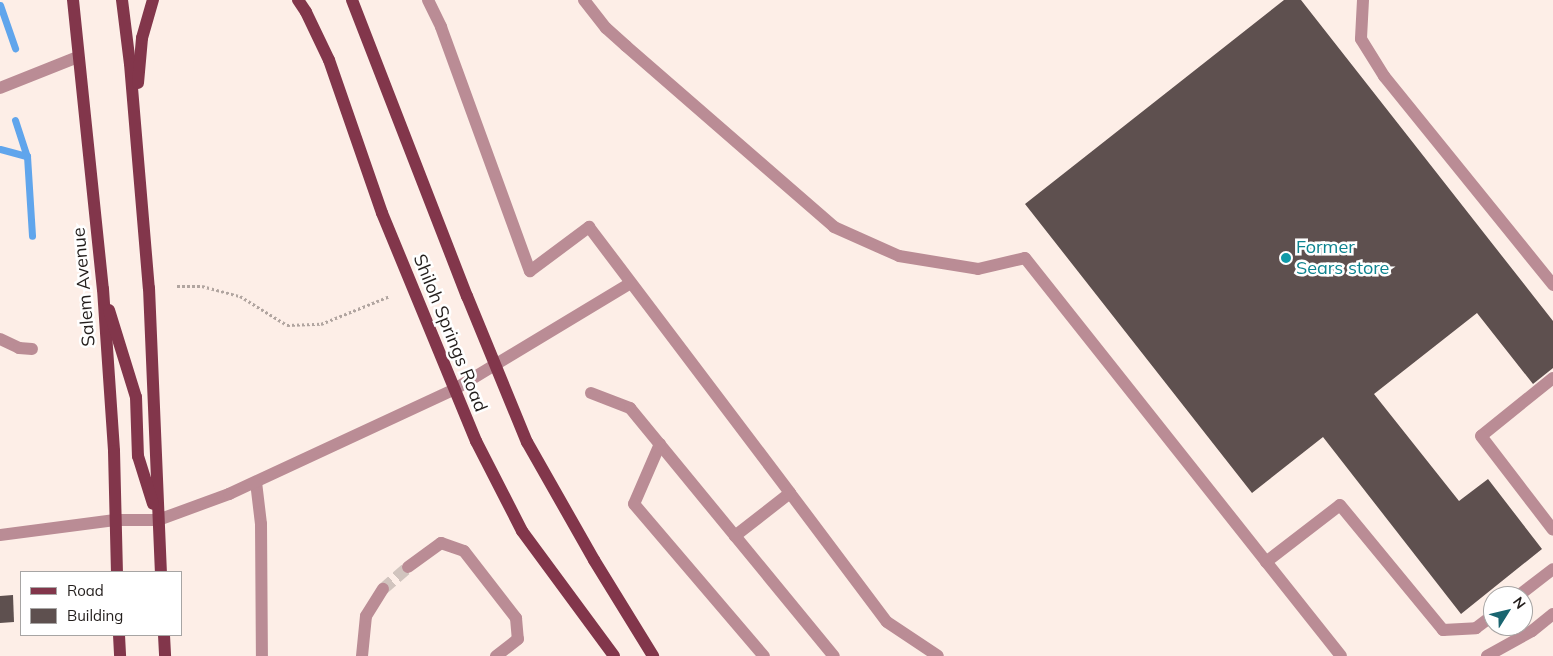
<!DOCTYPE html>
<html>
<head>
<meta charset="utf-8">
<style>
  body { margin:0 }
  #map { position:relative; width:1553px; height:656px; overflow:hidden; background:#fdeee7; font-family:Mulish,sans-serif }
  div>[style] { position:absolute }
  [style*='--x'] { left:calc(var(--x)*1px); top:calc(var(--y)*1px); width:calc(var(--w)*1px); rotate:calc(var(--a)*1deg) }
  .stream>* { height:7px; margin:-3.5px; padding:0 3.5px; transform-origin:3.5px; border-radius:3.5px; background:#60a5ec }
  .building>* { inset:0; background:#5e504f }
  .minor-tunnel>* { height:12px; margin-top:-6px; transform-origin:0; background:repeating-linear-gradient(90deg,#d1c4be 0 12px,transparent 0 18px) }
  .path>* { height:3px; margin-top:-1.5px; transform-origin:0; background:repeating-linear-gradient(90deg,#b1a5a0 0 2.5px,transparent 0 5px) }
  .minor>* { height:12px; margin:-6px; padding:0 6px; transform-origin:6px; border-radius:6px; background:#ba8c95 }
  .major>* { height:12px; margin:-6px; padding:0 6px; transform-origin:6px; border-radius:6px; background:#82364b }
  .dots>* { width:14px; height:14px; translate:-50% -50%; box-sizing:border-box; border:2px solid #fff; border-radius:50% }
  span { translate:-50% -50%; white-space:nowrap; text-align:center; line-height:1.15; -webkit-text-stroke:5px #fff; paint-order:stroke }
  .culture-label { font-size:18px; color:#0d838f }
  .left { translate:0 -50%; text-align:left }
  .street-label { font-size:18px; color:#231e1c }
  .legend { position:absolute; left:20px; top:571px; width:162px; height:65px; box-sizing:border-box; background:#fff; border:1px solid #a7a5a4; margin:0; padding:6px 9px; list-style:none; font-size:15px; color:#231e1c }
  .legend li { display:flex; align-items:center; gap:10px; height:25px }
  .legend b { width:25px; border:1px solid #a7a5a4 }
  .north { position:absolute; left:1483px; top:586px; width:50px; height:50px; box-sizing:border-box; background:#fff; border:1px solid #a7a5a4; border-radius:50%; rotate:54deg; font-size:14px; font-weight:700; line-height:20px; text-align:center; color:#231e1c }
  .north::after { content:''; display:block; margin:auto; width:18px; height:22px; background:#1a6570; clip-path:polygon(50% 0,100% 100%,50% 72%,0 100%) }
</style>
</head>
<body>
<div id="map">
  <div class="stream">
    <div style="--x:0;--y:5;--w:46;--a:70.8"></div>
    <div style="--x:15;--y:120;--w:38;--a:72"></div>
    <div style="--x:27;--y:156;--w:80;--a:86.4"></div>
    <div style="--x:0;--y:149;--w:28;--a:15"></div>
  </div>
  <div class="building">
    <div style="clip-path:polygon(1284px 0,1301px 0,1553px 321px,1553px 368px,1533px 384px,1477px 313px,1374px 394px,1459px 501px,1488px 479px,1542px 549px,1461px 614px,1323px 437px,1252px 493px,1025px 204px)"></div>
    <div style="clip-path:polygon(13px 595px,14px 622px,0 623px,0 596px)"></div>
  </div>
  <div class="minor-tunnel">
    <div style="--x:383;--y:589;--w:33;--a:-41"></div>
  </div>
  <div class="path">
    <div style="--x:177;--y:286;--w:25;--a:0"></div>
    <div style="--x:202;--y:286;--w:39;--a:15"></div>
    <div style="--x:240;--y:296;--w:55;--a:31.7"></div>
    <div style="--x:287;--y:325;--w:34;--a:-2"></div>
    <div style="--x:321;--y:324;--w:74;--a:-22.1"></div>
  </div>
  <div class="minor">
    <div style="--x:428;--y:0;--w:30;--a:64"></div>
    <div style="--x:441;--y:27;--w:260;--a:70"></div>
    <div style="--x:530;--y:271;--w:74;--a:-36.7"></div>
    <div style="--x:589;--y:227;--w:333;--a:52.9"></div>
    <div style="--x:790;--y:493;--w:70;--a:142"></div>
    <div style="--x:584;--y:0;--w:36;--a:52"></div>
    <div style="--x:606;--y:28;--w:27;--a:42"></div>
    <div style="--x:626;--y:46;--w:276;--a:41"></div>
    <div style="--x:834;--y:227;--w:71;--a:24"></div>
    <div style="--x:899;--y:256;--w:80;--a:9.3"></div>
    <div style="--x:978;--y:269;--w:48;--a:-13.2"></div>
    <div style="--x:1025;--y:258;--w:508;--a:51.55"></div>
    <div style="--x:1363;--y:0;--w:39;--a:93"></div>
    <div style="--x:1361;--y:39;--w:44;--a:58.1"></div>
    <div style="--x:1384;--y:76;--w:269;--a:51"></div>
    <div style="--x:0;--y:88;--w:84;--a:-21.7"></div>
    <div style="--x:0;--y:339;--w:21;--a:25"></div>
    <div style="--x:19;--y:348;--w:13;--a:4"></div>
    <div style="--x:1553;--y:378;--w:92;--a:141.1"></div>
    <div style="--x:1481;--y:436;--w:118;--a:52.5"></div>
    <div style="--x:591;--y:393;--w:42;--a:21"></div>
    <div style="--x:630;--y:408;--w:321;--a:50.6"></div>
    <div style="--x:660;--y:444;--w:65;--a:113.4"></div>
    <div style="--x:634;--y:504;--w:200;--a:49.5"></div>
    <div style="--x:256;--y:482;--w:42;--a:83.2"></div>
    <div style="--x:261;--y:524;--w:132;--a:89.6"></div>
    <div style="--x:790;--y:493;--w:161;--a:53.1"></div>
    <div style="--x:887;--y:622;--w:61;--a:33.7"></div>
    <div style="--x:0;--y:535;--w:116;--a:-7.4"></div>
    <div style="--x:115;--y:520;--w:43;--a:0"></div>
    <div style="--x:158;--y:520;--w:76;--a:-20.1"></div>
    <div style="--x:229;--y:494;--w:249;--a:-24.9"></div>
    <div style="--x:455;--y:389;--w:205;--a:-31.1"></div>
    <div style="--x:1266;--y:562;--w:93;--a:-37.6"></div>
    <div style="--x:1340;--y:505;--w:162;--a:50.5"></div>
    <div style="--x:1443;--y:630;--w:33;--a:-3"></div>
    <div style="--x:1476;--y:628;--w:21;--a:-37"></div>
    <div style="--x:408;--y:567;--w:41;--a:-36"></div>
    <div style="--x:441;--y:543;--w:24;--a:19"></div>
    <div style="--x:464;--y:551;--w:85;--a:52.2"></div>
    <div style="--x:516;--y:618;--w:21;--a:85"></div>
    <div style="--x:518;--y:639;--w:28;--a:142"></div>
    <div style="--x:1518;--y:596;--w:44;--a:-37.6"></div>
    <div style="--x:362;--y:656;--w:40;--a:-84.3"></div>
    <div style="--x:366;--y:616;--w:32;--a:-58"></div>
    <div style="--x:1487;--y:656;--w:51;--a:-29.1"></div>
    <div style="--x:1532;--y:631;--w:27;--a:-39"></div>
  </div>
  <div class="major">
    <div style="--x:73;--y:0;--w:291;--a:84.1"></div>
    <div style="--x:103;--y:289;--w:162;--a:86.1"></div>
    <div style="--x:114;--y:451;--w:121;--a:88.6"></div>
    <div style="--x:122;--y:0;--w:64;--a:82.9"></div>
    <div style="--x:130;--y:64;--w:225;--a:85.2"></div>
    <div style="--x:149;--y:288;--w:284;--a:87.6"></div>
    <div style="--x:298;--y:0;--w:14;--a:56"></div>
    <div style="--x:306;--y:12;--w:53;--a:64.4"></div>
    <div style="--x:329;--y:60;--w:162;--a:70.9"></div>
    <div style="--x:382;--y:213;--w:247;--a:67.6"></div>
    <div style="--x:476;--y:441;--w:101;--a:62.9"></div>
    <div style="--x:522;--y:531;--w:155;--a:53.6"></div>
    <div style="--x:352;--y:0;--w:318;--a:68.8"></div>
    <div style="--x:467;--y:296;--w:158;--a:67.7"></div>
    <div style="--x:527;--y:442;--w:136;--a:60.4"></div>
    <div style="--x:594;--y:560;--w:113;--a:58.4"></div>
    <div style="--x:138;--y:83;--w:45;--a:-84.9"></div>
    <div style="--x:142;--y:38;--w:40;--a:-74"></div>
    <div style="--x:109;--y:310;--w:91;--a:72.8"></div>
    <div style="--x:136;--y:397;--w:59;--a:88.1"></div>
    <div style="--x:138;--y:456;--w:50;--a:72.6"></div>
    <div style="--x:119;--y:635;--w:21;--a:87"></div>
    <div style="--x:164;--y:635;--w:21;--a:87"></div>
  </div>
  <div class="dots">
    <div style="left:1286px;top:258px;background:#0f9aa8"></div>
  </div>
  <div class="culture-label">
    <span class="left" style="left:1296px;top:258px">Former<br>Sears store</span>
  </div>
  <div class="street-label">
    <span style="left:84px;top:287px;rotate:-95deg">Salem Avenue</span>
    <span style="left:450px;top:333px;rotate:68deg">Shiloh Springs Road</span>
  </div>
  <ul class="legend">
  <li><b style="height:6px;background:#82364b"></b>Road</li>
  <li><b style="height:14px;background:#5e504f"></b>Building</li>
  </ul>
  <div class="north">N</div>
</div>
</body>
</html>
